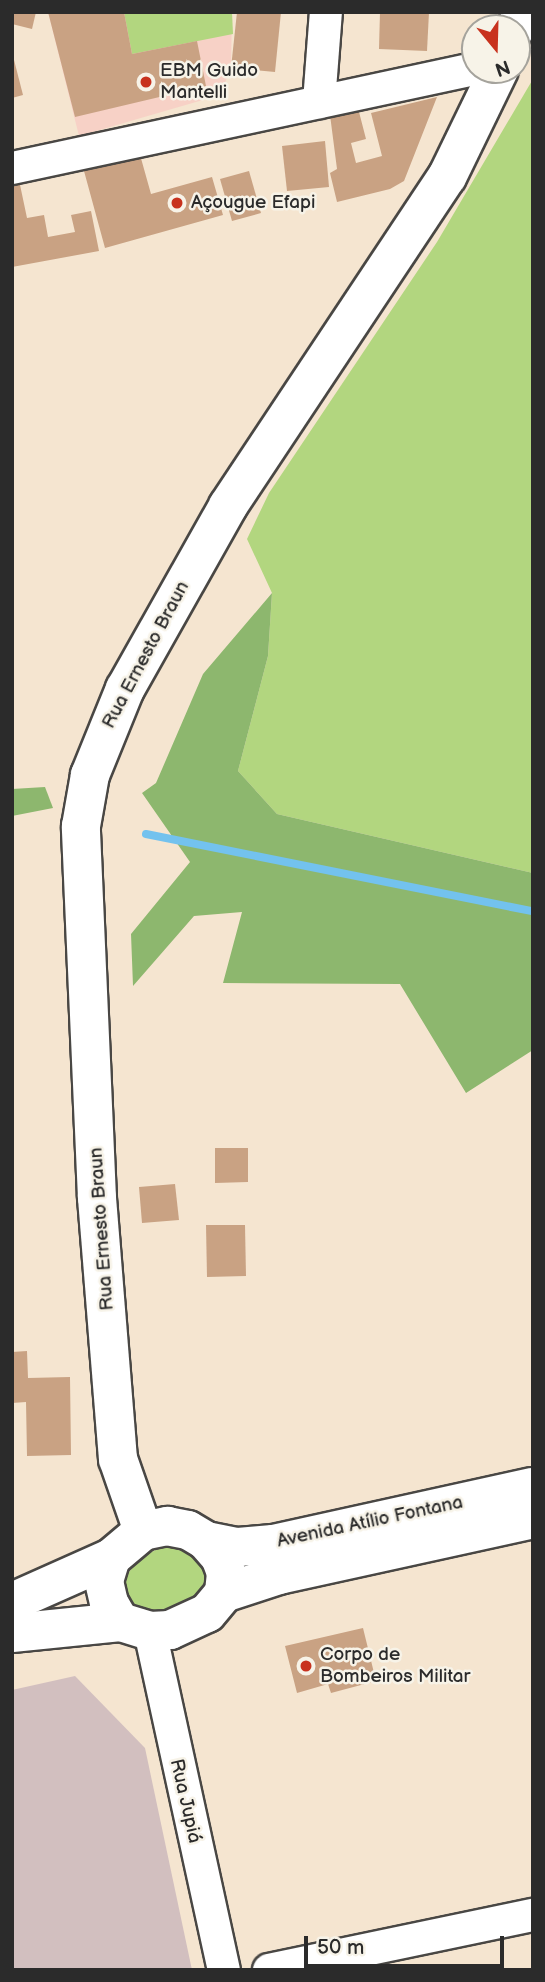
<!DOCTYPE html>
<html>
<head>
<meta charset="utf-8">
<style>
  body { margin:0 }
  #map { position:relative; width:545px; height:1982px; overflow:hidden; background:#f5e5d0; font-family:"Balsamiq Sans",sans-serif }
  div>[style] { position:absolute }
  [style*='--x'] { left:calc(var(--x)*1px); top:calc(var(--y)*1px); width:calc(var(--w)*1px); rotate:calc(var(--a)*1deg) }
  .built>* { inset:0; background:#f7d1c6 }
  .industrial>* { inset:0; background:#d2bfbf }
  .green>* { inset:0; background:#b2d67f }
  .forest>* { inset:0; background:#8db76e }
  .stream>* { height:8px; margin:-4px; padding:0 4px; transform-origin:4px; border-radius:4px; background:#73c2ee }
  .building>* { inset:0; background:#c9a283 }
  .roads { filter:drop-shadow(2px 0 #494744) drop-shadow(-2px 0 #494744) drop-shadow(0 2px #494744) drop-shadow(0 -2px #494744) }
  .street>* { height:32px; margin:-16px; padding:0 16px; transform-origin:16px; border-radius:16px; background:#fff }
  .secondary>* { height:38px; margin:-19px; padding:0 19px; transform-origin:19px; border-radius:19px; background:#fff }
  .dots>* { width:19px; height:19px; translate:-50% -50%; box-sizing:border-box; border:4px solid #f7f3e8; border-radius:50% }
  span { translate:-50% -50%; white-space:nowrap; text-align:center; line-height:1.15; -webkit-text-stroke:5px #f7f3e8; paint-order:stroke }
  .poi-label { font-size:19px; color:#2b2b2b }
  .left { translate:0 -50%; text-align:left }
  .street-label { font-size:19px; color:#2b2b2b }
  .frame { position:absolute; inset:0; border:14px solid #2b2b2b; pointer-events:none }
  .north { position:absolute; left:461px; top:14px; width:70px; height:70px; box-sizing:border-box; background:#f7f3e8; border:2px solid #a5a39c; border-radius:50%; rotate:161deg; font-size:19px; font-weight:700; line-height:28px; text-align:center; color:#2b2b2b }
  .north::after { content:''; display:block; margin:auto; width:24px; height:32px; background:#c8321e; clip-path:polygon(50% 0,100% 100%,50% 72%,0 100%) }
  .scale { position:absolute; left:304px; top:1936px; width:200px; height:32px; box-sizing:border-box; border:4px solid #2b2b2b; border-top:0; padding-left:9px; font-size:21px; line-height:24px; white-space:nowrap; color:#2b2b2b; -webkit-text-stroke:5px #f7f3e8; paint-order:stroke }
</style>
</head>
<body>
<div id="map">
  <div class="built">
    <div style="clip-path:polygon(48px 12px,232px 12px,231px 68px,220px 95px,79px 136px)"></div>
  </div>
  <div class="industrial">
    <div style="clip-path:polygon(75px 1676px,145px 1748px,192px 1970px,12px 1970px,12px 1690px)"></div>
  </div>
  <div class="green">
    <div style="clip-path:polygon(124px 12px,232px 12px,233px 34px,132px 54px)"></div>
    <div style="clip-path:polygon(533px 79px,533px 873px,277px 814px,238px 771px,268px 656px,272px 593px,247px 539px,269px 493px,437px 242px)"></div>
    <div style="clip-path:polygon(166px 1545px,185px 1546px,211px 1569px,205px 1593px,170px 1613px,135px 1609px,125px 1591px,127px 1574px,143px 1556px)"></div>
  </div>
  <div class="forest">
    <div style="clip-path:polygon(272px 593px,268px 656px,238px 771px,277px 814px,533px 873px,533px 1050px,466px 1093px,400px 984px,223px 983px,242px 912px,194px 916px,133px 986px,131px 934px,190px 862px,142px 793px,156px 783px,203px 674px)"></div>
    <div style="clip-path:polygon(45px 787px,53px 808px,12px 816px,12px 789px)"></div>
  </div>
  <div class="stream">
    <div style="--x:146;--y:834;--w:395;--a:11.3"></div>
  </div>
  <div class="building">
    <div style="clip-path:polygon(12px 12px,36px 12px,32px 29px,12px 24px)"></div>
    <div style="clip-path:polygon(48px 12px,124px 12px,132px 54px,197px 41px,206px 86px,75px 117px)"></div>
    <div style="clip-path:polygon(237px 12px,281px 12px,275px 72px,231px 68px)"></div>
    <div style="clip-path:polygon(380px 12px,429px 12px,427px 51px,379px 49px)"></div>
    <div style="clip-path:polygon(12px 52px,23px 95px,12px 98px)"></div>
    <div style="clip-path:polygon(437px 97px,404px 181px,390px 189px,337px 202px,330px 173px,337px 169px,330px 115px,358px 108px,366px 139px,351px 143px,356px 163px,382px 156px,371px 113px)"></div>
    <div style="clip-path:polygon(325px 141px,329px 187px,287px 191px,282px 146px)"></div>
    <div style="clip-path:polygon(137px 144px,151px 194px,212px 177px,223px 215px,105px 248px,81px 160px)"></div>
    <div style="clip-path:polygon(249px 171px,261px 213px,232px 221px,220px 179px)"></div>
    <div style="clip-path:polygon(19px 180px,27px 218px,44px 215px,48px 237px,75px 232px,71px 215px,91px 211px,99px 251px,12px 267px,12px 181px)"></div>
    <div style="clip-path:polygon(215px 1148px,248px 1148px,248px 1182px,215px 1183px)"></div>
    <div style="clip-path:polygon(175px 1184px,179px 1220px,142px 1223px,139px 1187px)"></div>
    <div style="clip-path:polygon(206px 1225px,245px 1225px,246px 1276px,207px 1277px)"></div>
    <div style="clip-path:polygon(27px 1351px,28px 1378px,70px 1377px,71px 1455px,27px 1456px,26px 1402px,12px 1403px,12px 1352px)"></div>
    <div style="clip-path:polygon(363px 1628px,376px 1681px,331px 1693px,328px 1684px,297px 1693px,285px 1646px)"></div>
  </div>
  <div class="roads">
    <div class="street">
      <div style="--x:319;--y:102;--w:90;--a:-85.6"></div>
      <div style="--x:12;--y:168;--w:473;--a:-12.1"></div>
      <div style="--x:150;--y:1631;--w:347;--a:77.7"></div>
      <div style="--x:269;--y:1970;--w:270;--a:-11.8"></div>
    </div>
    <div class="secondary">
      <div style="--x:516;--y:28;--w:17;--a:-69"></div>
      <div style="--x:167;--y:1526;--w:21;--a:11"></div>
      <div style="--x:188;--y:1530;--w:21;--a:31"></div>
      <div style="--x:206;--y:1541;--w:21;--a:49"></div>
      <div style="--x:220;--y:1557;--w:17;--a:69"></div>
      <div style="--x:226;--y:1573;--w:20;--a:96"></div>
      <div style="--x:224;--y:1593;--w:26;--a:130"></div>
      <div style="--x:207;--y:1613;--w:41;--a:155.3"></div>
      <div style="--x:170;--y:1630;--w:20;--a:177"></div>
      <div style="--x:150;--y:1631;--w:31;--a:-163"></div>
      <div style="--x:120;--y:1622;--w:22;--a:-120"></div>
      <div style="--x:109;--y:1603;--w:23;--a:-103"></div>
      <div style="--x:104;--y:1581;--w:24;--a:-73"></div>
      <div style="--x:111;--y:1558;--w:42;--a:-40.2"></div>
      <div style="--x:143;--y:1531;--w:25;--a:-12"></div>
      <div style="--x:143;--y:1531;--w:76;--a:-109.1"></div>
      <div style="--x:118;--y:1459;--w:262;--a:-94.6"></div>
      <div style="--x:97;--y:1198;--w:372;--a:-92.5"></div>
      <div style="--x:81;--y:826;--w:52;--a:-80"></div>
      <div style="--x:90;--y:775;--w:93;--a:-67.9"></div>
      <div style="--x:125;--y:689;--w:210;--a:-60.6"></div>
      <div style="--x:228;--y:506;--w:395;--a:-56.4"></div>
      <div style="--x:447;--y:177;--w:119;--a:-64.1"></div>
      <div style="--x:206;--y:1541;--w:33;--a:11"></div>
      <div style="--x:238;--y:1547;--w:35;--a:-5"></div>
      <div style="--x:273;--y:1544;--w:266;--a:-12.4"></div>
      <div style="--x:224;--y:1593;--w:58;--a:-18.1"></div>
      <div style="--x:279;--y:1575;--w:260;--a:-12.4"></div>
      <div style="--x:12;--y:1602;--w:108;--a:-24"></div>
      <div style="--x:12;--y:1633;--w:109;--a:-5.8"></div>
    </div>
  </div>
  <div class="dots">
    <div style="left:146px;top:82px;background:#c8321e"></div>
    <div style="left:177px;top:203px;background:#c8321e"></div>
    <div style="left:306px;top:1666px;background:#c8321e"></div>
  </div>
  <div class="poi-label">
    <span class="left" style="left:160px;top:82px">EBM Guido<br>Mantelli</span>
    <span class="left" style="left:191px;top:203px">Açougue Efapi</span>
    <span class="left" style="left:320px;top:1666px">Corpo de<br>Bombeiros Militar</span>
  </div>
  <div class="street-label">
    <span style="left:146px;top:655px;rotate:-62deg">Rua Ernesto Braun</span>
    <span style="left:102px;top:1229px;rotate:-94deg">Rua Ernesto Braun</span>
    <span style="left:370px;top:1522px;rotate:-12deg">Avenida Atílio Fontana</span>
    <span style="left:185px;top:1801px;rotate:77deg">Rua Jupiá</span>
  </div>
  <div class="frame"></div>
  <div class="north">N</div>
  <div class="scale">50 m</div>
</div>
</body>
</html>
